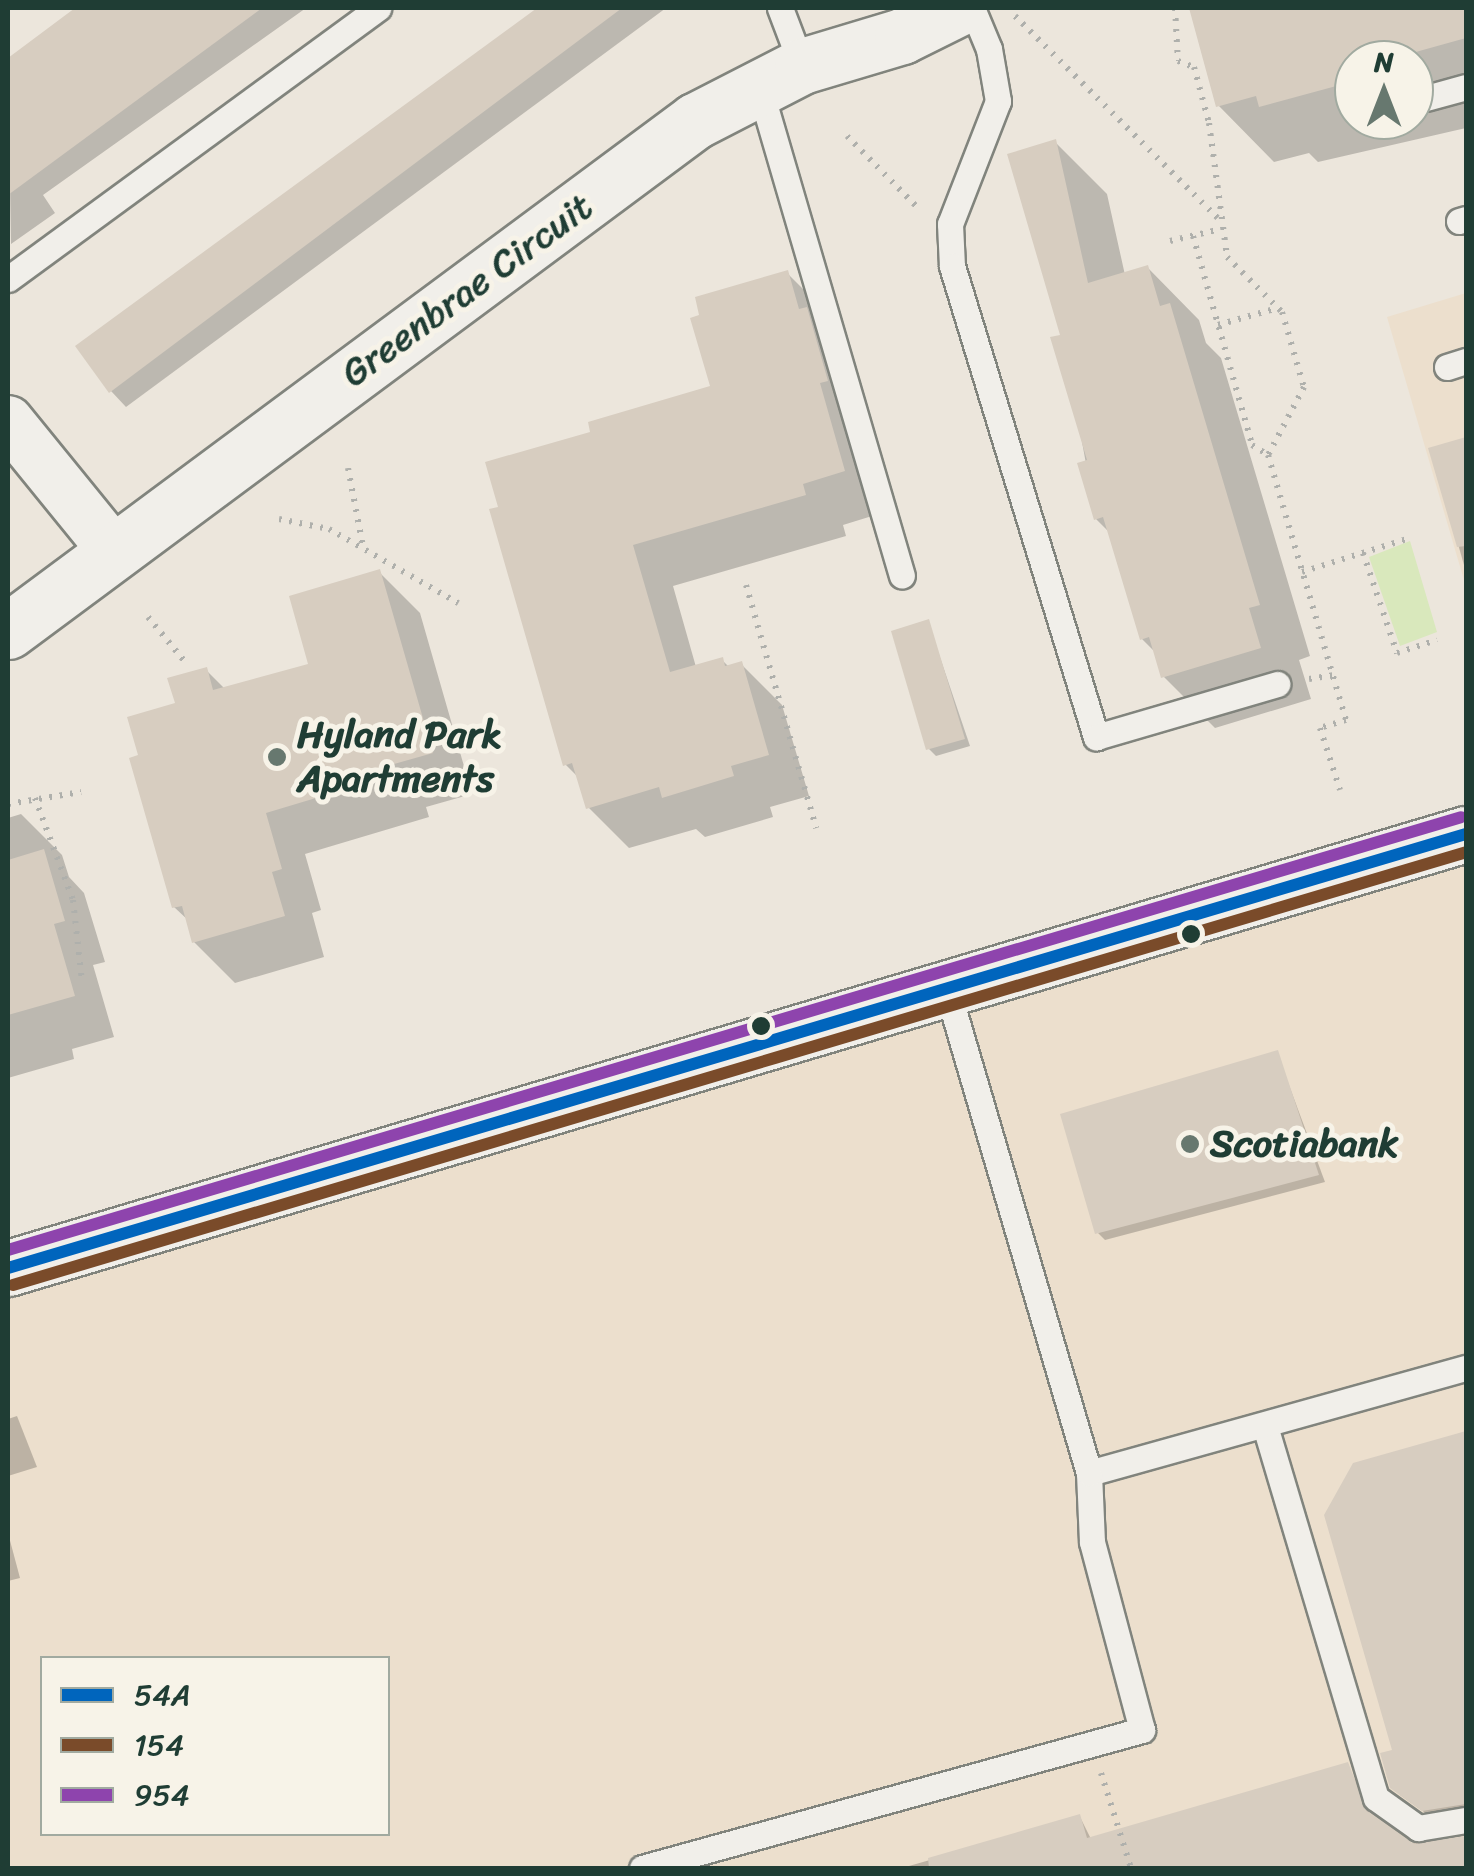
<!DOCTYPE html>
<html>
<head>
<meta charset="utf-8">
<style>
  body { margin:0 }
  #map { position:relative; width:1474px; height:1876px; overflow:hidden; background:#ece6dc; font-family:Sriracha,sans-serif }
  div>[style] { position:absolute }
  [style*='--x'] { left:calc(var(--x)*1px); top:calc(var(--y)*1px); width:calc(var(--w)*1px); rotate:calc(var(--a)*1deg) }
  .built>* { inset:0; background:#ecdfcd }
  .green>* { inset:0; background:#d9e8bc }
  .shadow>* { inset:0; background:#0003 }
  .building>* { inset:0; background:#d7cdc0 }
  .path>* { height:6px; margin-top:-3px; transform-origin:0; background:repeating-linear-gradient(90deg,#afb0ac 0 2.5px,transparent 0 10.5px) }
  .roads { filter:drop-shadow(2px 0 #81847d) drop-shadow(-2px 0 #81847d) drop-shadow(0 2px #81847d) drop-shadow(0 -2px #81847d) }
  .lane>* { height:25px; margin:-12.5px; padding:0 12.5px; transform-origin:12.5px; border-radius:12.5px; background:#f1efea }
  .street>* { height:50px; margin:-25px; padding:0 25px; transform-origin:25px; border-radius:25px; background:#f1efea }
  .secondary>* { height:55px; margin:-27.5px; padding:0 27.5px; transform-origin:27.5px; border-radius:27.5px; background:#f1efea }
  .bus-1>* { height:12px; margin:-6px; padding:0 6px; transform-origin:6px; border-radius:6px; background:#0065bd }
  .bus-2>* { height:12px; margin:-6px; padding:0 6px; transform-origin:6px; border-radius:6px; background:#7a4b2a }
  .bus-3>* { height:12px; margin:-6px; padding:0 6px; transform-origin:6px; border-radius:6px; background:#8e44ad }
  .dots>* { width:28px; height:28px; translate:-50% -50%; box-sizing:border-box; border:5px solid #f7f3e8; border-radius:50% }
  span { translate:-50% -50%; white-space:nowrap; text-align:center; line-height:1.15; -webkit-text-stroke:10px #f7f3e8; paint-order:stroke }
  .street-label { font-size:38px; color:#1f3d34 }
  .poi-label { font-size:38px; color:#1f3d34; font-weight:700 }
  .left { translate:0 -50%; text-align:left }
  .frame { position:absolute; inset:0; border:10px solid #1f3d34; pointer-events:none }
  .legend { position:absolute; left:40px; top:1656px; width:350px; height:180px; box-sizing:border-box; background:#f7f3e8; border:2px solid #a1aaa0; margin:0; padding:12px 18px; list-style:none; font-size:30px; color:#1f3d34 }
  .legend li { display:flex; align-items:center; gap:20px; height:50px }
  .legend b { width:50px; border:2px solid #a1aaa0 }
  .north { position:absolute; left:1334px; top:40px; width:100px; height:100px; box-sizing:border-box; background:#f7f3e8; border:2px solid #a1aaa0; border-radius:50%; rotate:0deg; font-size:28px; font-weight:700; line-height:40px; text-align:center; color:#1f3d34 }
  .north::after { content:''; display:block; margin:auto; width:35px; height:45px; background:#67786f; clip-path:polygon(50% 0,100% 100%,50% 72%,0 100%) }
</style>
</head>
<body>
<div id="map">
  <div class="built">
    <div style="clip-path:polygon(1466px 293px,1466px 587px,1387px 317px)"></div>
    <div style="clip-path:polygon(evenodd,1466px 834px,1466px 1868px,8px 1868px,8px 1268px,1466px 834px,42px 1658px,388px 1658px,388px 1834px,42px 1834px,42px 1658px)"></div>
  </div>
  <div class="green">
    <div style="clip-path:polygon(1410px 541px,1437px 632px,1400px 646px,1369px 557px)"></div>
  </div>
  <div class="shadow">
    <div style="clip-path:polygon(85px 8px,306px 8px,43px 195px,55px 213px,11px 244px,8px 62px)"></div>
    <div style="clip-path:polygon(540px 8px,666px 8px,126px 407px,111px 391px)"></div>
    <div style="clip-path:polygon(evenodd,1192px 8px,1466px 8px,1466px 128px,1318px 162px,1309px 153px,1274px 162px,1218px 105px,1192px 8px,1354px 60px,1414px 60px,1414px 120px,1354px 120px,1354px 60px)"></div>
    <div style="clip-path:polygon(1055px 142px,1107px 194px,1125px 275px,1148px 268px,1199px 320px,1206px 343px,1221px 358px,1310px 656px,1299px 660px,1311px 699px,1215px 728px,1163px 676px,1156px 653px,1142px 639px,1110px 533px,1096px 519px,1063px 337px)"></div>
    <div style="clip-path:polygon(787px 273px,828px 314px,885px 512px,843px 525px,846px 536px,673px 586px,696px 667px,722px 660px,730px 668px,741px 664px,782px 705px,809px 796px,770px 807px,773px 817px,705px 837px,696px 829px,629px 848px,588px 807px,580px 779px,565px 764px,501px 509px,593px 433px,713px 388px)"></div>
    <div style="clip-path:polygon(1466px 439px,1466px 572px,1431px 450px)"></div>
    <div style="clip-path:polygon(379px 572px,420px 613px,472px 794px,426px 807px,429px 817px,305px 854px,321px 910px,312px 913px,324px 957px,235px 983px,194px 942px,189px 921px,174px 907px,141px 757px,206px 670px,225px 689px,311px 666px)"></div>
    <div style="clip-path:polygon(928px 622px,970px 746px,936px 756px,929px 749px)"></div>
    <div style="clip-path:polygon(21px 814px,62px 855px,69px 877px,84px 893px,105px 962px,93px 965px,114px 1037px,72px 1049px,74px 1059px,8px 1078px,8px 818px)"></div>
    <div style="clip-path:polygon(1277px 1053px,1325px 1182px,1105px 1240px,1098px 1233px)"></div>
    <div style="clip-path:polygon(17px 1416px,37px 1467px,8px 1476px,8px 1419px)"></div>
    <div style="clip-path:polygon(1466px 1433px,1466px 1813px,1431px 1817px,1400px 1795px,1355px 1465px)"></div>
    <div style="clip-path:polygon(8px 1533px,20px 1578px,8px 1581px)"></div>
    <div style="clip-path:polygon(1348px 1765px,1371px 1817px,1409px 1844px,1466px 1837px,1466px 1868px,902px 1868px,1080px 1817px,1091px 1839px)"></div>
  </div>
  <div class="building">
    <div style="clip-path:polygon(75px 8px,262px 8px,8px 195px,8px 58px)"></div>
    <div style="clip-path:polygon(537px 8px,622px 8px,109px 393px,75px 346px)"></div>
    <div style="clip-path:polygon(1189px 8px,1466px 8px,1466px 38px,1387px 60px,1354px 60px,1354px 69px,1337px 73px,1340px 85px,1259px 107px,1256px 96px,1216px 107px)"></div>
    <div style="clip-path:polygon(1056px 139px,1088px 283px,1148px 265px,1160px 306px,1170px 303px,1260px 605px,1249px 608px,1261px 648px,1161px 678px,1149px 637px,1140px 640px,1103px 517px,1094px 520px,1077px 463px,1087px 460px,1050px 337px,1060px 335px,1007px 154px)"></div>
    <div style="clip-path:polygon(788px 270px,799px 309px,807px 307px,828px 381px,820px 383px,845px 471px,803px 484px,806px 495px,633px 545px,670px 672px,723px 657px,725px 666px,742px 661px,769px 755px,731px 766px,734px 776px,662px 798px,659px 787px,586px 809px,572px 763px,563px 766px,489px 509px,498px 507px,485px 462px,590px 432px,588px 422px,710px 386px,690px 318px,699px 315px,695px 297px)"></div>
    <div style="clip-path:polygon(1466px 437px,1466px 546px,1457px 547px,1428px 448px)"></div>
    <div style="clip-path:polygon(380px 569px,433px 753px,387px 766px,389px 776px,266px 813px,282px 869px,272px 872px,285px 916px,192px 943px,182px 906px,172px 908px,129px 758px,138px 755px,127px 717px,175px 703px,167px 678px,207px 667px,213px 690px,308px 664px,289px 596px)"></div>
    <div style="clip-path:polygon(929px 619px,965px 739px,926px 750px,891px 631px)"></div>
    <div style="clip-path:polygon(44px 849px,65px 921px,54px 924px,75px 996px,8px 1015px,8px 860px)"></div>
    <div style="clip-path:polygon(1278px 1050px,1319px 1175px,1095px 1234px,1060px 1114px)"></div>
    <div style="clip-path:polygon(1466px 1431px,1466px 1804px,1422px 1811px,1390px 1788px,1380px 1753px,1392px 1750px,1324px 1515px,1353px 1463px)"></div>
    <div style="clip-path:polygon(1348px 1762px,1367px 1811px,1414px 1844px,1466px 1836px,1466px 1868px,929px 1868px,928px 1858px,1080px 1814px,1087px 1838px)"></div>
  </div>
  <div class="path">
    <div style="--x:1175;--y:8;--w:53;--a:86.8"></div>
    <div style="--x:1178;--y:61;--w:17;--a:21"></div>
    <div style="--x:1194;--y:67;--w:58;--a:75"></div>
    <div style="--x:1209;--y:123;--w:135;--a:82.3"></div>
    <div style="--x:1227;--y:257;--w:78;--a:45"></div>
    <div style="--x:1282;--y:312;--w:78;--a:73.7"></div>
    <div style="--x:1304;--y:387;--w:77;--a:117.9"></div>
    <div style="--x:1268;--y:455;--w:276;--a:73.6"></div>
    <div style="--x:1346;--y:720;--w:27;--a:163"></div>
    <div style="--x:1320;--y:728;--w:65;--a:72.1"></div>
    <div style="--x:1015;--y:16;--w:286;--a:44.9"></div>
    <div style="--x:847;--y:136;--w:101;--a:45.4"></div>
    <div style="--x:1193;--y:236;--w:217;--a:74.2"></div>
    <div style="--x:1252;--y:445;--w:19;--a:32"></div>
    <div style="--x:1170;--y:241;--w:52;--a:-13.2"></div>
    <div style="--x:1218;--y:325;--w:62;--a:-15.8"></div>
    <div style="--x:348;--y:468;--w:80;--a:79.2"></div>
    <div style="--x:279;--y:519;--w:51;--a:11.3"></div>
    <div style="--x:329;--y:529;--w:149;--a:29.8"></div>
    <div style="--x:1363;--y:553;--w:106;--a:71.2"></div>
    <div style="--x:1397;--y:653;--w:42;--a:-18"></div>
    <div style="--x:1302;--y:572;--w:113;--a:-17.5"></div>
    <div style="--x:746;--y:585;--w:253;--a:73.9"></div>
    <div style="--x:148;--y:617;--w:60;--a:50.4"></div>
    <div style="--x:1309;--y:679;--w:24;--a:-9"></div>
    <div style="--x:35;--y:798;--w:109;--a:69.6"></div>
    <div style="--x:73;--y:900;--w:82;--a:83.7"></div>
    <div style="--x:8;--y:804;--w:74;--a:-9.3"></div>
    <div style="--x:1101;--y:1773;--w:100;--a:72.5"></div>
  </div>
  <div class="roads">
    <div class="lane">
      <div style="--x:780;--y:8;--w:62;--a:69.2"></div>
      <div style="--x:972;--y:8;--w:44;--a:67.5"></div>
      <div style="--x:989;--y:49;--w:53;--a:80.2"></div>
      <div style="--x:998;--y:101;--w:132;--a:111.3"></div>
      <div style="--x:950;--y:224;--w:42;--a:87.3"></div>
      <div style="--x:952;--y:266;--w:493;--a:73"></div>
      <div style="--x:1096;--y:737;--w:189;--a:-16.3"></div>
      <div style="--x:759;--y:86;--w:510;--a:73.73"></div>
      <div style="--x:1426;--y:98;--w:41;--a:-15.4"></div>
      <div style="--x:1459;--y:221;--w:7;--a:-16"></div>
      <div style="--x:8;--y:279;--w:459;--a:-36.2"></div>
      <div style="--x:1447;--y:367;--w:20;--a:-18"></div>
      <div style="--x:1265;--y:1426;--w:388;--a:73.4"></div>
      <div style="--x:1376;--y:1798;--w:52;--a:35.5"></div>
      <div style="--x:1418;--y:1828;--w:49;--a:-9.5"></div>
      <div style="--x:1089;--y:1473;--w:391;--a:-15.6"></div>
      <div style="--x:642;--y:1868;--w:519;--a:-15.43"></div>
      <div style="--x:1142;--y:1730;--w:195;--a:-104.9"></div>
      <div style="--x:1092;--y:1542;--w:69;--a:-92.5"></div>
      <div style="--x:1089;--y:1473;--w:504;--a:-106.35"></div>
    </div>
    <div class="street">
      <div style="--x:8;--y:421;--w:165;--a:50.9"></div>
    </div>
    <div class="secondary">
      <div style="--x:8;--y:631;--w:856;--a:-36.59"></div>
      <div style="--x:695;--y:121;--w:120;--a:-27.2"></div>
      <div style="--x:802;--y:66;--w:104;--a:-16.7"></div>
      <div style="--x:902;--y:36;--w:63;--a:-26.6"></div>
      <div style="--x:8;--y:1268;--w:1521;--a:-16.58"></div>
    </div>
  </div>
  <div class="bus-1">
    <div style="--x:8;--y:1268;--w:1521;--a:-16.58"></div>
  </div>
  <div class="bus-2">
    <div style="--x:13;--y:1285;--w:1516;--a:-16.59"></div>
  </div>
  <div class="bus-3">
    <div style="--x:8;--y:1250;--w:1516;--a:-16.59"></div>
  </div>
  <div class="dots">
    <div style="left:277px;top:757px;background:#67786f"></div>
    <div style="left:1191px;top:934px;background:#1f3d34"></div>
    <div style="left:761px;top:1026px;background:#1f3d34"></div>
    <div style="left:1190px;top:1144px;background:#67786f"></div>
  </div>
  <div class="street-label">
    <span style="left:467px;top:290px;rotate:-36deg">Greenbrae Circuit</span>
  </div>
  <div class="poi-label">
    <span class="left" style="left:297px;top:757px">Hyland Park<br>Apartments</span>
    <span class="left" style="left:1210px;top:1144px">Scotiabank</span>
  </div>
  <div class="frame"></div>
  <ul class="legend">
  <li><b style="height:12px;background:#0065bd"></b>54A</li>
  <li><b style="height:12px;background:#7a4b2a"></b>154</li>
  <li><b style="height:12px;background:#8e44ad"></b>954</li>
  </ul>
  <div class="north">N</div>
</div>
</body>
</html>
